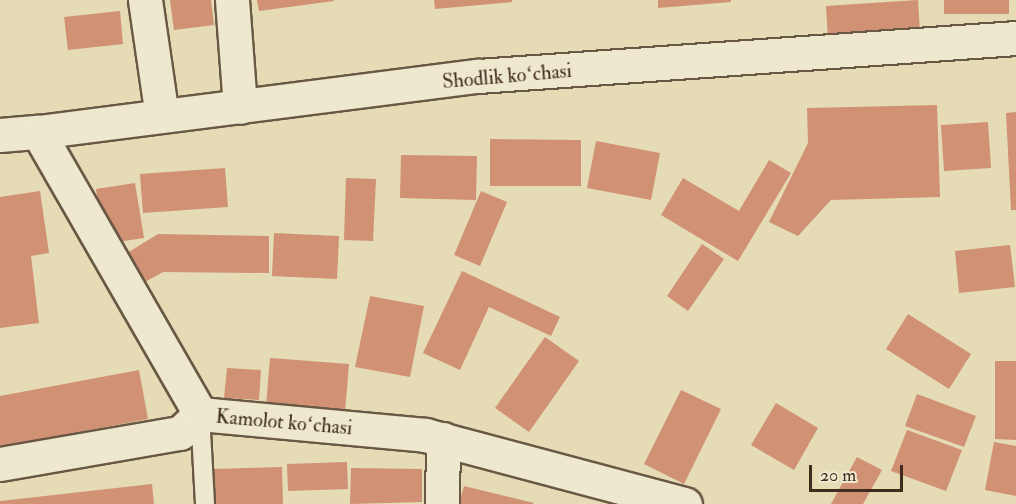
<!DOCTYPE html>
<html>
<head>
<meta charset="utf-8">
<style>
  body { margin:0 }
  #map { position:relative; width:1016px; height:504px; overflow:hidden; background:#e5dbb5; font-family:"IM FELL Double Pica",serif }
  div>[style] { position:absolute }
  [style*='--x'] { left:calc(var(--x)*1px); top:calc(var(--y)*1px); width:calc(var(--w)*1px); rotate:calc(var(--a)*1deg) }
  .building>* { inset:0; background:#d09175 }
  .roads { filter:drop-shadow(2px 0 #695844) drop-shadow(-2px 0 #695844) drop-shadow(0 2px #695844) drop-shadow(0 -2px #695844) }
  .service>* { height:18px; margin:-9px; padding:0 9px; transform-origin:9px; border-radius:9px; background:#eee8cf }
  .minor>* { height:33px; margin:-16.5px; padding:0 16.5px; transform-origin:16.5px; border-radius:16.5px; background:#eee8cf }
  .tertiary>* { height:33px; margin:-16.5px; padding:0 16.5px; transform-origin:16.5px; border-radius:16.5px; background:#eee8cf }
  span { translate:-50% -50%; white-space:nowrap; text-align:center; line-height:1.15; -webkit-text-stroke:4.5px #eee8cf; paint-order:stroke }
  .street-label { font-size:20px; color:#402c1e }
  .scale { position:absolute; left:809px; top:465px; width:94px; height:27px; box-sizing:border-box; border:3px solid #402c1e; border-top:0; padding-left:8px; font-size:18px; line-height:21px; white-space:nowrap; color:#402c1e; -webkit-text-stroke:4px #eee8cf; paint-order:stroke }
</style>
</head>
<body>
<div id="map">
  <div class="building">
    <div style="clip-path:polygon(170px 0,211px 0,214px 25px,174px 30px)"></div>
    <div style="clip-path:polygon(257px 0,334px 0,334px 1px,259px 11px)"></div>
    <div style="clip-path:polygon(434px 0,512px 0,512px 2px,435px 9px)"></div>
    <div style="clip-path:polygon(658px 0,731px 0,731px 2px,658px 8px)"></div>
    <div style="clip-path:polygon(918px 0,920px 34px,828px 40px,826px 6px)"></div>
    <div style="clip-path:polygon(944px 0,1009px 0,1009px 14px,944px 14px)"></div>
    <div style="clip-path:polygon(120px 11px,123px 44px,68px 50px,64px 17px)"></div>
    <div style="clip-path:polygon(937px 105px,940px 197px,831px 200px,798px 236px,769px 222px,808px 143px,807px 108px)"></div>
    <div style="clip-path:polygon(1016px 112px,1016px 210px,1011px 210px,1006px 113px)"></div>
    <div style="clip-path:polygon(988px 122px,991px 168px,944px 171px,941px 125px)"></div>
    <div style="clip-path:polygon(490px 139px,581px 140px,581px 186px,490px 186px)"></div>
    <div style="clip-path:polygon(596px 141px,660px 153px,651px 200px,587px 188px)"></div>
    <div style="clip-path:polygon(401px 155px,477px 156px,476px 200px,400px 198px)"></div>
    <div style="clip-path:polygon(769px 160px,791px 173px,738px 261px,661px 215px,683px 178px,739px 211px)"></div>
    <div style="clip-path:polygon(225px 168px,228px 207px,143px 213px,140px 174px)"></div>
    <div style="clip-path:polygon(346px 178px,376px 179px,373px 241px,344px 240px)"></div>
    <div style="clip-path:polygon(135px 183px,144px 238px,104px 244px,96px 189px)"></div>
    <div style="clip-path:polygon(40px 191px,49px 253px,31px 256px,39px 323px,0 328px,0 197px)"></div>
    <div style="clip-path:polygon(481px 191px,507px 202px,480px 266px,454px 255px)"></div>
    <div style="clip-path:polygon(274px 233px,339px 236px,337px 279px,272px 276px)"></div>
    <div style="clip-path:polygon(158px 234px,269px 236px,269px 273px,163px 272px,136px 287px,119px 258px)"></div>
    <div style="clip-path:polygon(702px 244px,724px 259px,688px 311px,667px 296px)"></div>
    <div style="clip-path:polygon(1010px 245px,1015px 287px,959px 293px,955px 251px)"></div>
    <div style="clip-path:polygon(462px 271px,560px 317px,551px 336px,489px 307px,460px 370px,423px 353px)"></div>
    <div style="clip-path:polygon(370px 296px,424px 306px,410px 377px,355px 367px)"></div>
    <div style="clip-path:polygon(908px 314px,971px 354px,949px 389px,886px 349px)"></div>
    <div style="clip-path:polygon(545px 337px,579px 361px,529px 432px,495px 408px)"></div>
    <div style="clip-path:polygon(270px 358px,349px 364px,345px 412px,266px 406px)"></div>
    <div style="clip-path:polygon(995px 361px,1016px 361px,1016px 440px,995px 439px)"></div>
    <div style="clip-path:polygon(227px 368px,261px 370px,259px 400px,224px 398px)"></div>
    <div style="clip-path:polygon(139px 370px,148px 419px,0 447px,0 396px)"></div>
    <div style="clip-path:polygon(681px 390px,721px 409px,684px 484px,644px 464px)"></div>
    <div style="clip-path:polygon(917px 394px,976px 416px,964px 447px,905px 426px)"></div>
    <div style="clip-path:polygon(776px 403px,818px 428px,794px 470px,751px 445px)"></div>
    <div style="clip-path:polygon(907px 430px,962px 450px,946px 491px,891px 471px)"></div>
    <div style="clip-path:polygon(994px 442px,1016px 446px,1016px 496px,985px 490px)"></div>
    <div style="clip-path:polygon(857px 457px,882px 470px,863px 504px,831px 504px)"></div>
    <div style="clip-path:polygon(347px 462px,348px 489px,288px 491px,287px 464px)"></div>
    <div style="clip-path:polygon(282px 467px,283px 504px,213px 504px,212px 469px)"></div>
    <div style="clip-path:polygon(351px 468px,422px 469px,422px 502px,350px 504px)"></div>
    <div style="clip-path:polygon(152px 484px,154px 504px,0 504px,0 501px)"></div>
    <div style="clip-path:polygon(464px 486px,534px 503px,533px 504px,459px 504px)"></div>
  </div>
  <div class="roads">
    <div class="service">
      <div style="--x:200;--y:414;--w:90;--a:86.8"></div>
    </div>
    <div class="minor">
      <div style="--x:145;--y:0;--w:117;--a:81.7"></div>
      <div style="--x:232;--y:0;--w:107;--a:85.7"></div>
      <div style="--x:38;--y:132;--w:444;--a:-7.3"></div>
      <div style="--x:478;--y:76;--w:539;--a:-4.04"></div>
      <div style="--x:0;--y:464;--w:183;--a:-9.8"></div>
      <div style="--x:180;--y:433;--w:28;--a:-44"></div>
      <div style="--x:442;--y:504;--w:65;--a:-89.1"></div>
    </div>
    <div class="tertiary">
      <div style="--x:0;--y:135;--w:38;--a:-5"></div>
      <div style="--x:38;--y:132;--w:325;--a:60.1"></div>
      <div style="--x:200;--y:414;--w:226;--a:5.3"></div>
      <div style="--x:425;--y:435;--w:269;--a:14.9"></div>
    </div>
  </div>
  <div class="street-label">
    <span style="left:507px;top:76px;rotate:-5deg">Shodlik koʻchasi</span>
    <span style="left:284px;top:422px;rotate:5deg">Kamolot koʻchasi</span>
  </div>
  <div class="scale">20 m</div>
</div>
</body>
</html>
